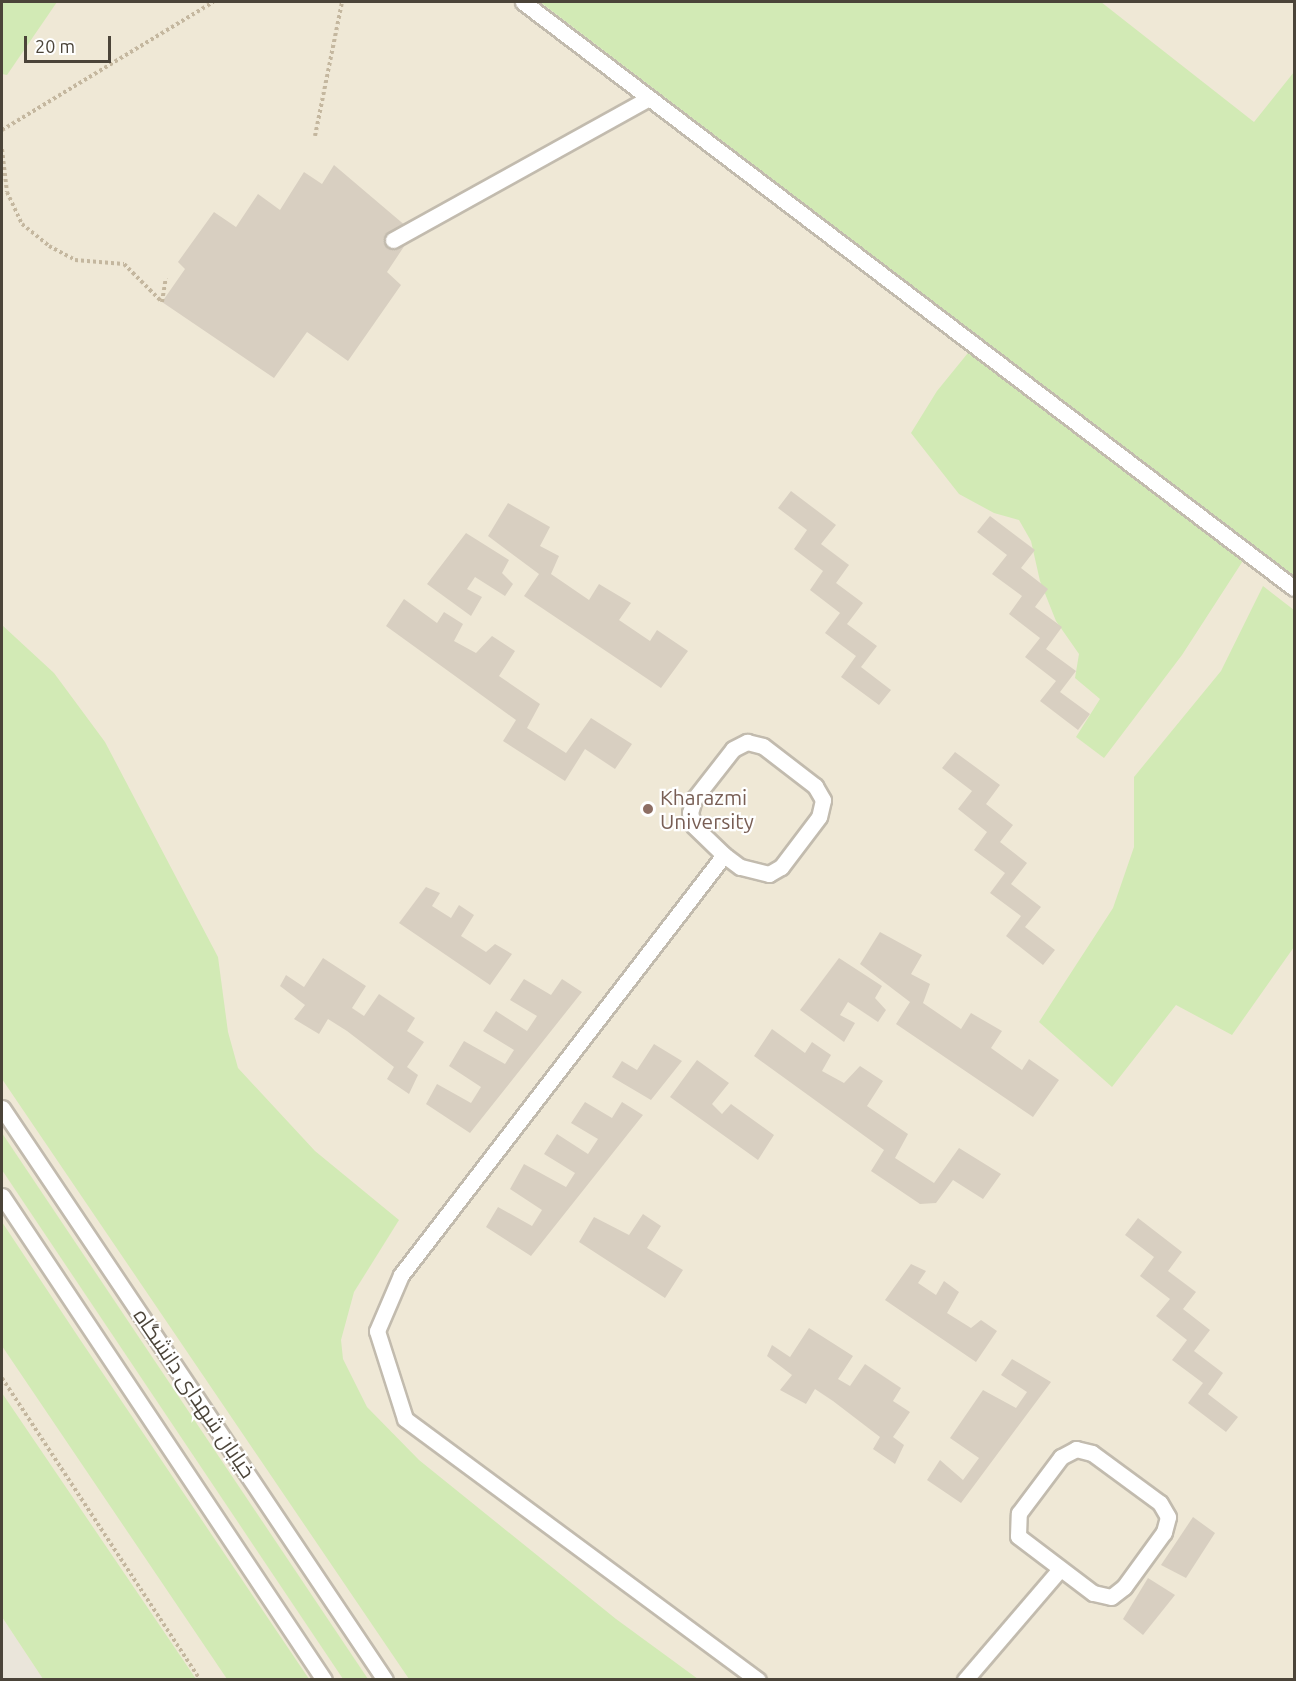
<!DOCTYPE html>
<html>
<head>
<meta charset="utf-8">
<style>
  body { margin:0 }
  #map { position:relative; width:1296px; height:1681px; overflow:hidden; background:#f6f3ec; font-family:Ubuntu,Cairo,sans-serif }
  div>[style] { position:absolute }
  [style*='--x'] { left:calc(var(--x)*1px); top:calc(var(--y)*1px); width:calc(var(--w)*1px); rotate:calc(var(--a)*1deg) }
  .residential>* { inset:0; background:#eae5da }
  .education>* { inset:0; background:#efe8d6 }
  .green>* { inset:0; background:#d2eab5 }
  .building>* { inset:0; background:#d8cfc1 }
  .path>* { height:4px; margin-top:-2px; transform-origin:0; background:repeating-linear-gradient(90deg,#c4b79f 0 3px,transparent 0 6px) }
  .roads { filter:drop-shadow(2px 0 #c2bbae) drop-shadow(-2px 0 #c2bbae) drop-shadow(0 2px #c2bbae) drop-shadow(0 -2px #c2bbae) }
  .service>* { height:15px; margin:-7.5px; padding:0 7.5px; transform-origin:7.5px; border-radius:7.5px; background:#fff }
  .dots>* { width:16px; height:16px; translate:-50% -50%; box-sizing:border-box; border:3px solid #fff; border-radius:50% }
  span { translate:-50% -50%; white-space:nowrap; text-align:center; line-height:1.15; -webkit-text-stroke:4.5px #fff; paint-order:stroke }
  .education-label { font-size:21px; color:#785e54 }
  .left { translate:0 -50%; text-align:left }
  .street-label { font-size:21px; color:#4b4439 }
  .frame { position:absolute; inset:0; border:3px solid #4b4439; pointer-events:none }
  .scale { position:absolute; left:24px; top:36px; width:87px; height:27px; box-sizing:border-box; border:3px solid #4b4439; border-top:0; padding-left:8px; font-size:18px; line-height:21px; white-space:nowrap; color:#4b4439; -webkit-text-stroke:4px #fff; paint-order:stroke }
</style>
</head>
<body>
<div id="map">
  <div class="residential">
    <div style="clip-path:polygon(2px 1617px,44px 1679px,2px 1679px)"></div>
  </div>
  <div class="education">
    <div style="clip-path:polygon(2px 2px,1294px 2px,1294px 1679px,43px 1679px,2px 1617px)"></div>
  </div>
  <div class="green">
    <div style="clip-path:polygon(2px 2px,57px 2px,7px 75px,2px 74px)"></div>
    <div style="clip-path:polygon(540px 2px,1101px 2px,1254px 122px,1294px 72px,1294px 577px)"></div>
    <div style="clip-path:polygon(972px 348px,1248px 553px,1182px 655px,1104px 758px,1076px 737px,1100px 699px,1075px 678px,1079px 654px,1056px 621px,1040px 581px,1031px 541px,1019px 520px,994px 513px,959px 494px,911px 433px,937px 391px)"></div>
    <div style="clip-path:polygon(1263px 586px,1294px 610px,1294px 947px,1232px 1035px,1176px 1005px,1112px 1087px,1039px 1022px,1113px 908px,1134px 847px,1134px 777px,1221px 671px)"></div>
    <div style="clip-path:polygon(2px 625px,54px 673px,105px 742px,218px 957px,228px 1032px,238px 1068px,315px 1151px,399px 1220px,354px 1292px,341px 1340px,343px 1359px,367px 1407px,419px 1460px,616px 1619px,698px 1679px,409px 1679px,2px 1079px)"></div>
    <div style="clip-path:polygon(2px 1133px,368px 1679px,343px 1679px,2px 1170px)"></div>
    <div style="clip-path:polygon(2px 1222px,77px 1335px,309px 1679px,227px 1679px,2px 1346px)"></div>
    <div style="clip-path:polygon(2px 1393px,196px 1679px,197px 1679px,43px 1679px,2px 1617px)"></div>
  </div>
  <div class="building">
    <div style="clip-path:polygon(334px 165px,407px 227px,405px 245px,387px 272px,401px 285px,348px 361px,307px 332px,274px 378px,162px 302px,185px 269px,178px 262px,214px 212px,236px 227px,258px 194px,280px 210px,304px 172px,322px 184px)"></div>
    <div style="clip-path:polygon(791px 491px,836px 525px,821px 544px,849px 565px,836px 583px,863px 603px,847px 624px,877px 646px,861px 667px,891px 690px,879px 705px,841px 677px,856px 656px,825px 633px,840px 613px,810px 590px,823px 571px,794px 549px,807px 530px,778px 508px)"></div>
    <div style="clip-path:polygon(508px 503px,550px 527px,540px 546px,559px 556px,551px 574px,589px 600px,599px 584px,631px 603px,619px 620px,650px 641px,657px 630px,688px 651px,661px 688px,524px 596px,539px 574px,488px 536px)"></div>
    <div style="clip-path:polygon(990px 516px,1035px 550px,1021px 568px,1048px 589px,1035px 607px,1062px 627px,1046px 649px,1076px 671px,1060px 692px,1090px 714px,1078px 730px,1040px 701px,1056px 681px,1025px 657px,1040px 638px,1009px 614px,1022px 596px,992px 574px,1007px 555px,977px 532px)"></div>
    <div style="clip-path:polygon(466px 533px,509px 560px,502px 573px,513px 584px,505px 596px,475px 577px,467px 589px,482px 597px,471px 616px,427px 584px)"></div>
    <div style="clip-path:polygon(404px 599px,437px 623px,444px 612px,463px 624px,454px 641px,476px 653px,492px 636px,515px 651px,499px 676px,540px 704px,527px 728px,566px 753px,591px 718px,632px 744px,615px 769px,585px 749px,565px 781px,503px 741px,516px 720px,386px 626px)"></div>
    <div style="clip-path:polygon(955px 752px,1000px 785px,986px 804px,1013px 825px,1000px 842px,1027px 863px,1011px 884px,1041px 907px,1025px 927px,1055px 950px,1043px 965px,1006px 936px,1021px 916px,990px 893px,1005px 873px,974px 850px,987px 832px,958px 809px,972px 791px,942px 768px)"></div>
    <div style="clip-path:polygon(426px 887px,440px 893px,432px 906px,451px 918px,459px 905px,474px 915px,461px 936px,486px 952px,495px 944px,512px 954px,490px 985px,399px 923px)"></div>
    <div style="clip-path:polygon(880px 932px,922px 955px,911px 974px,930px 984px,923px 1003px,961px 1029px,971px 1013px,1002px 1031px,991px 1048px,1022px 1070px,1029px 1059px,1059px 1080px,1033px 1117px,896px 1024px,910px 1002px,860px 964px)"></div>
    <div style="clip-path:polygon(323px 958px,366px 986px,352px 1008px,364px 1016px,379px 994px,415px 1018px,407px 1031px,424px 1042px,407px 1067px,418px 1075px,409px 1094px,387px 1079px,394px 1067px,347px 1031px,328px 1019px,319px 1034px,294px 1019px,305px 1005px,280px 986px,286px 975px,304px 987px)"></div>
    <div style="clip-path:polygon(839px 958px,882px 986px,875px 998px,886px 1010px,878px 1022px,848px 1002px,840px 1015px,855px 1023px,844px 1042px,800px 1010px)"></div>
    <div style="clip-path:polygon(524px 979px,551px 995px,562px 979px,582px 992px,470px 1133px,426px 1104px,437px 1084px,471px 1103px,481px 1087px,449px 1066px,464px 1041px,505px 1064px,514px 1050px,483px 1031px,496px 1011px,527px 1031px,537px 1016px,510px 1000px)"></div>
    <div style="clip-path:polygon(772px 1029px,805px 1053px,812px 1042px,831px 1055px,822px 1071px,844px 1083px,860px 1066px,883px 1081px,867px 1106px,908px 1134px,895px 1158px,934px 1183px,959px 1148px,1001px 1174px,983px 1199px,953px 1180px,936px 1203px,920px 1204px,871px 1171px,884px 1150px,754px 1056px)"></div>
    <div style="clip-path:polygon(654px 1044px,682px 1061px,651px 1100px,612px 1077px,622px 1061px,637px 1070px)"></div>
    <div style="clip-path:polygon(697px 1060px,729px 1083px,712px 1104px,722px 1114px,731px 1104px,774px 1135px,758px 1160px,670px 1097px)"></div>
    <div style="clip-path:polygon(585px 1102px,612px 1118px,622px 1102px,643px 1115px,531px 1256px,486px 1227px,498px 1207px,532px 1226px,542px 1210px,510px 1189px,524px 1164px,566px 1187px,575px 1173px,544px 1154px,557px 1134px,588px 1154px,598px 1139px,571px 1123px)"></div>
    <div style="clip-path:polygon(643px 1214px,661px 1226px,647px 1248px,683px 1270px,665px 1298px,579px 1242px,594px 1217px,629px 1235px)"></div>
    <div style="clip-path:polygon(1138px 1218px,1182px 1252px,1168px 1271px,1196px 1292px,1183px 1309px,1210px 1330px,1194px 1351px,1223px 1373px,1208px 1394px,1238px 1417px,1226px 1432px,1188px 1403px,1203px 1383px,1172px 1360px,1187px 1340px,1156px 1316px,1170px 1299px,1140px 1276px,1154px 1257px,1125px 1235px)"></div>
    <div style="clip-path:polygon(911px 1264px,926px 1271px,918px 1283px,936px 1295px,944px 1281px,959px 1292px,947px 1313px,971px 1328px,981px 1320px,997px 1331px,976px 1362px,885px 1300px)"></div>
    <div style="clip-path:polygon(809px 1328px,853px 1356px,838px 1379px,850px 1386px,865px 1364px,901px 1388px,893px 1401px,910px 1412px,893px 1437px,904px 1445px,895px 1464px,873px 1449px,880px 1437px,833px 1401px,815px 1389px,806px 1404px,780px 1390px,792px 1375px,767px 1356px,772px 1345px,790px 1357px)"></div>
    <div style="clip-path:polygon(1012px 1359px,1051px 1382px,961px 1503px,927px 1480px,940px 1460px,963px 1480px,979px 1458px,950px 1438px,983px 1390px,1016px 1408px,1027px 1392px,1001px 1375px)"></div>
    <div style="clip-path:polygon(1193px 1517px,1215px 1533px,1186px 1578px,1161px 1565px)"></div>
    <div style="clip-path:polygon(1148px 1578px,1175px 1595px,1143px 1635px,1123px 1619px)"></div>
  </div>
  <div class="path">
    <div style="--x:2;--y:130;--w:247;--a:-31.2"></div>
    <div style="--x:315;--y:136;--w:137;--a:-78.6"></div>
    <div style="--x:2;--y:149;--w:43;--a:83.4"></div>
    <div style="--x:7;--y:192;--w:35;--a:65"></div>
    <div style="--x:22;--y:224;--w:35;--a:39"></div>
    <div style="--x:49;--y:246;--w:30;--a:28"></div>
    <div style="--x:75;--y:260;--w:49;--a:4.7"></div>
    <div style="--x:124;--y:264;--w:54;--a:45"></div>
    <div style="--x:162;--y:302;--w:24;--a:-81"></div>
    <div style="--x:2;--y:1378;--w:361;--a:56.7"></div>
  </div>
  <div class="roads">
    <div class="service">
      <div style="--x:523;--y:2;--w:968;--a:37.24"></div>
      <div style="--x:393;--y:240;--w:291;--a:-29"></div>
      <div style="--x:747;--y:742;--w:16;--a:14"></div>
      <div style="--x:763;--y:746;--w:66;--a:37.6"></div>
      <div style="--x:815;--y:786;--w:16;--a:60"></div>
      <div style="--x:823;--y:800;--w:17;--a:103"></div>
      <div style="--x:819;--y:817;--w:63;--a:127.2"></div>
      <div style="--x:781;--y:867;--w:14;--a:150"></div>
      <div style="--x:769;--y:874;--w:30;--a:-166"></div>
      <div style="--x:740;--y:867;--w:20;--a:-143"></div>
      <div style="--x:724;--y:855;--w:42;--a:-136"></div>
      <div style="--x:694;--y:826;--w:14;--a:-107"></div>
      <div style="--x:690;--y:813;--w:15;--a:-74"></div>
      <div style="--x:694;--y:799;--w:63;--a:-52"></div>
      <div style="--x:733;--y:749;--w:16;--a:-27"></div>
      <div style="--x:724;--y:855;--w:530;--a:127.56"></div>
      <div style="--x:401;--y:1275;--w:61;--a:113.2"></div>
      <div style="--x:377;--y:1331;--w:92;--a:72.3"></div>
      <div style="--x:405;--y:1419;--w:439;--a:36.5"></div>
      <div style="--x:2;--y:1108;--w:688;--a:56.19"></div>
      <div style="--x:2;--y:1196;--w:581;--a:56.36"></div>
      <div style="--x:1076;--y:1449;--w:16;--a:14"></div>
      <div style="--x:1092;--y:1453;--w:84;--a:36.3"></div>
      <div style="--x:1160;--y:1503;--w:16;--a:60"></div>
      <div style="--x:1168;--y:1517;--w:16;--a:105"></div>
      <div style="--x:1164;--y:1532;--w:68;--a:126"></div>
      <div style="--x:1124;--y:1587;--w:16;--a:142"></div>
      <div style="--x:1111;--y:1597;--w:18;--a:-167"></div>
      <div style="--x:1093;--y:1593;--w:94;--a:-142.8"></div>
      <div style="--x:1018;--y:1536;--w:23;--a:-88"></div>
      <div style="--x:1019;--y:1513;--w:70;--a:-53.1"></div>
      <div style="--x:1061;--y:1457;--w:17;--a:-28"></div>
      <div style="--x:965;--y:1680;--w:146;--a:-49.4"></div>
    </div>
  </div>
  <div class="dots">
    <div style="left:648px;top:809px;background:#8d6e63"></div>
  </div>
  <div class="education-label">
    <span class="left" style="left:660px;top:809px">Kharazmi<br>University</span>
  </div>
  <div class="street-label">
    <span style="left:195px;top:1393px;rotate:56deg">خیابان شهدای دانشگاه</span>
  </div>
  <div class="frame"></div>
  <div class="scale">20 m</div>
</div>
</body>
</html>
